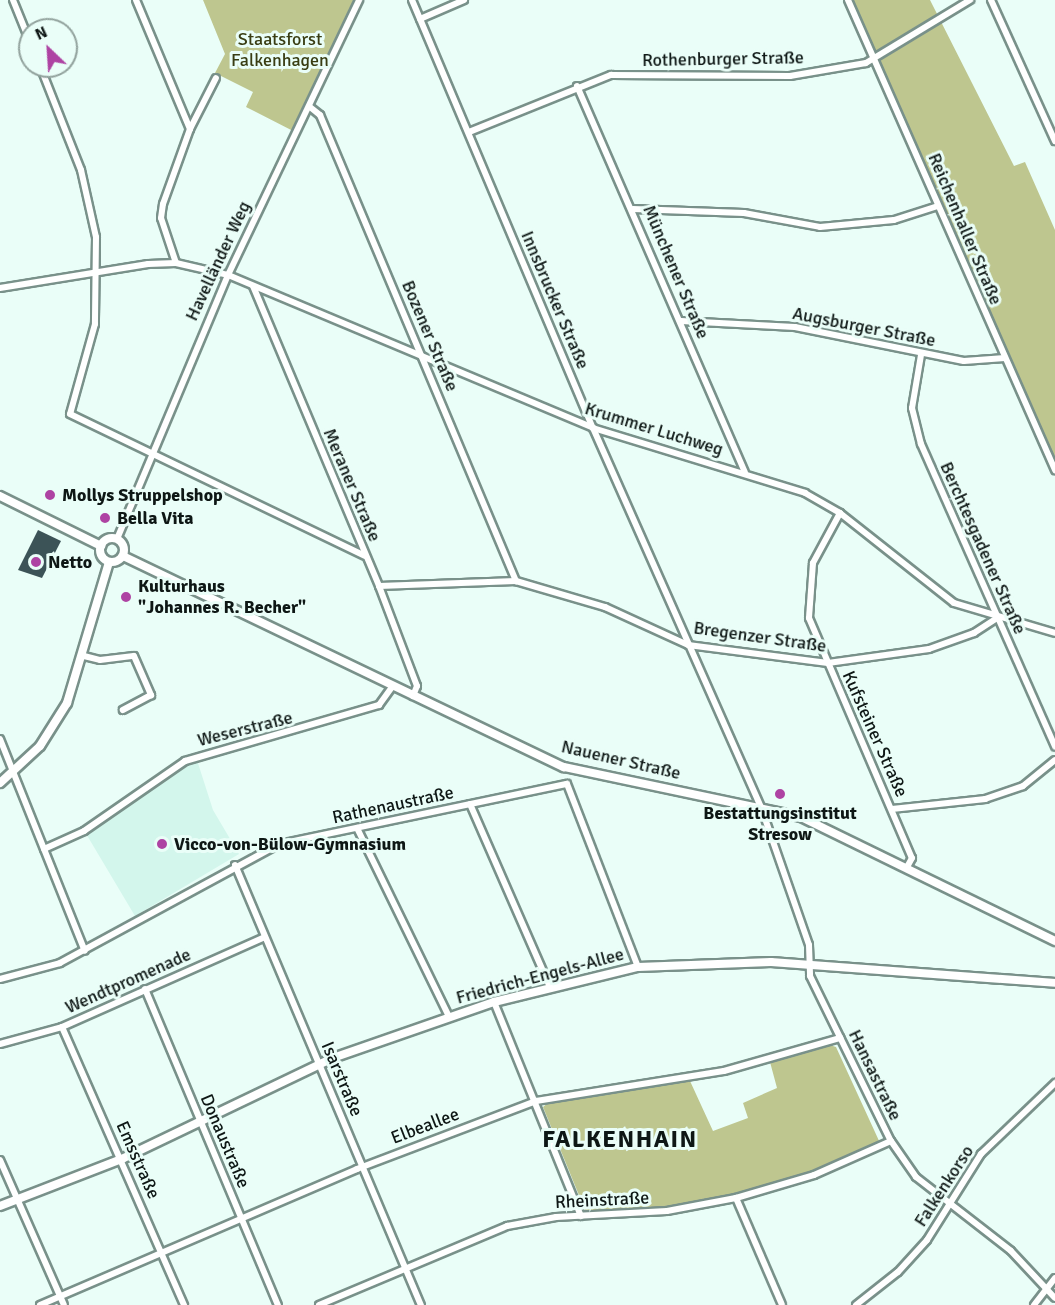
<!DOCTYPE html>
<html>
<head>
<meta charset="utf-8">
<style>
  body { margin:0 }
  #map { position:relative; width:1055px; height:1305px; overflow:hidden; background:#eafef8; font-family:Signika,sans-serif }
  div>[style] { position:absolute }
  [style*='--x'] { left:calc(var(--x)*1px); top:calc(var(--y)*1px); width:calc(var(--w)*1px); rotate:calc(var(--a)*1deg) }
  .built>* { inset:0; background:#d3f6ec }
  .forest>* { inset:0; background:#bec68f }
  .building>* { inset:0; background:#3c5357 }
  .roads { filter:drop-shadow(2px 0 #79918a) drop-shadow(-2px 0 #79918a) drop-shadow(0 2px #79918a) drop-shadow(0 -2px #79918a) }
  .street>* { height:6px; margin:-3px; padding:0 3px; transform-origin:3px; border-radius:3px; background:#fff }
  .secondary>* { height:8px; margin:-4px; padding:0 4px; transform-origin:4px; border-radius:4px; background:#fff }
  .secondary>.ring { margin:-4px; padding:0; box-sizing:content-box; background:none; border:8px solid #fff; border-radius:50% }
  .dots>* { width:16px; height:16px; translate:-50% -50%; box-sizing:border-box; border:3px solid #eafef8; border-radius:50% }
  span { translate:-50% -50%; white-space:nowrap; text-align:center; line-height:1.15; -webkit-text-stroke:6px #eafef8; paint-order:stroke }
  .park-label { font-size:18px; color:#393d13 }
  .street-label { font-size:18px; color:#0e1715 }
  .poi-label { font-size:18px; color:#0e1715; font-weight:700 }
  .left { translate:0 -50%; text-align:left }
  .district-label { font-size:24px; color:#0e1715; font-weight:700; letter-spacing:1.5px }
  .north { position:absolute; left:18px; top:18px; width:60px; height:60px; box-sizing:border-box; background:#eafef8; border:2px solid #92a29d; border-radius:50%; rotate:335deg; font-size:16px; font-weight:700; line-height:24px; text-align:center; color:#0e1715 }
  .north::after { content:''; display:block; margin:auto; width:21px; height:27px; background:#ae43a3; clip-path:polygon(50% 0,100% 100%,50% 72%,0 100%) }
</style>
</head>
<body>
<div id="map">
  <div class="built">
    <div style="clip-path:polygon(196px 757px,213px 810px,239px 854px,135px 916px,85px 832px)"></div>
  </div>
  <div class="forest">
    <div style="clip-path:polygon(203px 0,359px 0,297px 133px,246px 107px,253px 92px,215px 73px,225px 54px)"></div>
    <div style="clip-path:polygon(848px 0,930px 0,1014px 166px,1025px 162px,1055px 230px,1055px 466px)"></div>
    <div style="clip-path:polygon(830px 1045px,836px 1047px,880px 1143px,813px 1172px,737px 1195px,666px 1209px,589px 1213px,585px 1210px,543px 1107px,549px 1102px,690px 1081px,713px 1131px,748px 1118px,743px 1103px,777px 1088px,770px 1062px)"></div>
  </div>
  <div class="building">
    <div style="clip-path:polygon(38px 530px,61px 541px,42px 578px,18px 570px)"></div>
  </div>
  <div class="roads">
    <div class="street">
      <div style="--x:13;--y:0;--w:45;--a:68"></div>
      <div style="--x:136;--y:0;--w:140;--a:67.3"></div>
      <div style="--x:412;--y:0;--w:465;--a:67.1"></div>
      <div style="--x:593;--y:428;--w:415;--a:66.1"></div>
      <div style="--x:761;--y:807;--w:146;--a:70.8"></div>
      <div style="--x:809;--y:945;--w:31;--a:88"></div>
      <div style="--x:810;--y:976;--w:184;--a:63.9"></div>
      <div style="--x:891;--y:1141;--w:44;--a:55.2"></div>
      <div style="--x:916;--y:1177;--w:120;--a:37.9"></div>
      <div style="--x:1011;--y:1251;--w:64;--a:46.9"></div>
      <div style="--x:848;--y:0;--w:514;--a:66.23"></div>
      <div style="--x:991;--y:0;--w:155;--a:65.6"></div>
      <div style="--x:420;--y:19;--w:48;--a:-23.4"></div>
      <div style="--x:40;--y:66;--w:112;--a:68.5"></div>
      <div style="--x:81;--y:170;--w:69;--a:77.4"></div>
      <div style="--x:96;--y:237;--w:87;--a:90.7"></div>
      <div style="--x:95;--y:324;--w:93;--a:105.5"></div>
      <div style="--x:70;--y:414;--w:327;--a:25.7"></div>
      <div style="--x:577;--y:86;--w:421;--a:66.5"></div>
      <div style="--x:310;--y:107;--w:13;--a:39"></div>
      <div style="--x:320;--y:115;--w:506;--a:67.19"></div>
      <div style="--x:469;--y:132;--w:153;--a:-21.9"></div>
      <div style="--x:611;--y:75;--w:179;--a:0.3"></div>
      <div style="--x:790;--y:76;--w:77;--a:-9.7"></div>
      <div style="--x:866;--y:63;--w:122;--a:-31.2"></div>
      <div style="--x:633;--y:209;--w:111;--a:2.1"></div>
      <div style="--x:744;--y:213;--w:77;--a:10.4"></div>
      <div style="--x:820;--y:227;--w:74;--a:-5.4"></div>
      <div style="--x:894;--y:220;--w:46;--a:-17.7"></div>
      <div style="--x:176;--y:263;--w:47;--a:-108.4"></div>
      <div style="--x:161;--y:218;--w:14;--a:-82"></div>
      <div style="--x:163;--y:204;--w:80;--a:-70.2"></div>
      <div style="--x:190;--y:129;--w:57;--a:-63"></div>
      <div style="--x:253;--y:286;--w:325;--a:67.2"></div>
      <div style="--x:379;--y:586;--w:107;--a:69.2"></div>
      <div style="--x:417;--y:686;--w:11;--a:112"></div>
      <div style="--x:0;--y:288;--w:150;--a:-9.2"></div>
      <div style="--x:148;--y:264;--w:28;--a:-2"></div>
      <div style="--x:176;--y:263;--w:53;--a:13"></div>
      <div style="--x:228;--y:275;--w:396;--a:22.7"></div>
      <div style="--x:593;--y:428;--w:222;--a:17"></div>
      <div style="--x:805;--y:493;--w:40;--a:29.7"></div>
      <div style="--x:840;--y:513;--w:145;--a:38.3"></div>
      <div style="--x:954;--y:603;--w:105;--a:16.5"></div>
      <div style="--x:681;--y:321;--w:114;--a:3"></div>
      <div style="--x:795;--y:327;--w:172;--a:11.4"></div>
      <div style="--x:964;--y:361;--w:41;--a:-4.2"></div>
      <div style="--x:921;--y:355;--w:54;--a:99.6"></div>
      <div style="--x:912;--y:408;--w:37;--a:76"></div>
      <div style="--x:921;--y:444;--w:331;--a:66.1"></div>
      <div style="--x:840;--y:513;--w:57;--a:118.4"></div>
      <div style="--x:813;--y:563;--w:55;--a:94.2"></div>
      <div style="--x:809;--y:618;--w:261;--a:66.8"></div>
      <div style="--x:912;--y:858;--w:10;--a:119"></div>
      <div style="--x:117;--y:539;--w:286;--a:-67.2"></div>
      <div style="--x:228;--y:275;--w:305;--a:-64.5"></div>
      <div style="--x:379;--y:586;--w:137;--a:-2.1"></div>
      <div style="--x:516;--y:581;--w:93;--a:16.3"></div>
      <div style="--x:605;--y:607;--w:91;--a:24.6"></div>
      <div style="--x:688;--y:645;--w:141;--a:7.3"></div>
      <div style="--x:828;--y:663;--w:102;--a:-7.9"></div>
      <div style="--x:929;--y:649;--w:48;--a:-19.6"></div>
      <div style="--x:974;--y:633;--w:27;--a:-33"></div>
      <div style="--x:84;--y:656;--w:16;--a:14"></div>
      <div style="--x:100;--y:660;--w:34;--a:-7"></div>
      <div style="--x:134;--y:656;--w:43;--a:66.4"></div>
      <div style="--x:151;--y:695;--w:32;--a:152"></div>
      <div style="--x:0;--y:739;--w:228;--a:68.2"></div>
      <div style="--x:470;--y:804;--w:200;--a:66.4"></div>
      <div style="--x:892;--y:809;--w:94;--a:-6.1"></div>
      <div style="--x:985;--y:799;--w:40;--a:-18.9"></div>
      <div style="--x:1023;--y:786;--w:41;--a:-39.1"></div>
      <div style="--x:357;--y:828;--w:210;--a:64"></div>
      <div style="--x:44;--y:849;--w:44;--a:-24.2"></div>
      <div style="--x:84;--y:831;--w:123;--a:-34.7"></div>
      <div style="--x:185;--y:761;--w:202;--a:-16.1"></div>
      <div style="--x:379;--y:705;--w:24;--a:-54"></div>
      <div style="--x:235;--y:865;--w:478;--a:67.1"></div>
      <div style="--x:0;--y:979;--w:62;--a:-14.9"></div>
      <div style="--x:60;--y:963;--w:249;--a:-28.5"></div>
      <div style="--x:279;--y:844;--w:294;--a:-11.8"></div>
      <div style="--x:567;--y:784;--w:196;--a:68.8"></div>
      <div style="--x:145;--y:989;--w:343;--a:67.2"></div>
      <div style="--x:494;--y:1002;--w:231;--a:67.9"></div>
      <div style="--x:62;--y:1027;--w:304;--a:66.3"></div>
      <div style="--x:0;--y:1044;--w:64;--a:-15.3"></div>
      <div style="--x:62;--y:1027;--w:222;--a:-23.9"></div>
      <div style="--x:0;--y:1160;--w:158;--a:66.2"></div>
      <div style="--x:736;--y:1198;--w:116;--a:66.7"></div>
      <div style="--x:40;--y:1305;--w:345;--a:-23.2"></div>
      <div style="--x:357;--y:1169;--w:191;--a:-20.8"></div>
      <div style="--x:536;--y:1101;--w:190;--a:-9.1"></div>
      <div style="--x:724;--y:1071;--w:121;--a:-15.9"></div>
      <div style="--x:319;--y:1305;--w:204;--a:-22.8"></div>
      <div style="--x:507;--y:1226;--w:50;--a:-10.4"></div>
      <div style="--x:556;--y:1217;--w:111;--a:-3.1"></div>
      <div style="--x:667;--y:1211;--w:70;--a:-10.7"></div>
      <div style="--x:736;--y:1198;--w:81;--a:-16.4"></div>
      <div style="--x:814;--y:1175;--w:84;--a:-23.8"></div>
      <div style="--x:856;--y:1305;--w:53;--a:-38.2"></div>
      <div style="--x:898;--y:1272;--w:43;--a:-47.8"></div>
      <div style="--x:927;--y:1240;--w:102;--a:-57.9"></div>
      <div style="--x:981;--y:1154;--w:103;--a:-43.8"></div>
      <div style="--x:1034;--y:1305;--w:34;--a:-52"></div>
    </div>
    <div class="secondary">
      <div style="--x:0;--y:496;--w:113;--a:26.3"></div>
      <div class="ring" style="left:100px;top:538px;width:16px;height:16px"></div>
      <div style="--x:123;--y:556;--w:489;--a:25.6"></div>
      <div style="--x:564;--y:767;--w:242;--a:11.9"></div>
      <div style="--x:801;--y:817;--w:283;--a:26"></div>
      <div style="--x:0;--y:783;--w:54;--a:-42.8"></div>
      <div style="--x:40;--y:746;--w:51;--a:-57.9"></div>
      <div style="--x:67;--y:703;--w:147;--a:-73.4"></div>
      <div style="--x:0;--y:1206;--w:131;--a:-21.1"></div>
      <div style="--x:122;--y:1159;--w:234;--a:-25.6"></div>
      <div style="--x:333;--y:1058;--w:170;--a:-19.2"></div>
      <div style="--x:494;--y:1002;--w:148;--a:-13.7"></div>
      <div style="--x:638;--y:967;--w:133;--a:-2.2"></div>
      <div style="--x:771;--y:962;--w:285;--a:4.2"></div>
    </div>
  </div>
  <div class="dots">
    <div style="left:50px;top:495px;background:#ae43a3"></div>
    <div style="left:105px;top:518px;background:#ae43a3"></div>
    <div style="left:36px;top:562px;background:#ae43a3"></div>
    <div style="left:126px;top:597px;background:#ae43a3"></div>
    <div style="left:780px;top:794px;background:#ae43a3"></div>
    <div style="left:162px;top:844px;background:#ae43a3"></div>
  </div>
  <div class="park-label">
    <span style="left:280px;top:50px">Staatsforst<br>Falkenhagen</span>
  </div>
  <div class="street-label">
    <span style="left:723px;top:59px;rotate:-1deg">Rothenburger Straße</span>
    <span style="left:965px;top:229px;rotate:67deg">Reichenhaller Straße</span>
    <span style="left:218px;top:261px;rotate:-65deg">Havelländer Weg</span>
    <span style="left:676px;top:272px;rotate:67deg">Münchener Straße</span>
    <span style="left:555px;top:300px;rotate:67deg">Innsbrucker Straße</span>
    <span style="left:864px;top:327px;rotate:11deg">Augsburger Straße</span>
    <span style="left:430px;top:336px;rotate:67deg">Bozener Straße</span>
    <span style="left:654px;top:429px;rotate:17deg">Krummer Luchweg</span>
    <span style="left:352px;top:485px;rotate:67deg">Meraner Straße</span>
    <span style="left:983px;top:548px;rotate:66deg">Berchtesgadener Straße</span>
    <span style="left:760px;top:637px;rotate:8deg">Bregenzer Straße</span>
    <span style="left:245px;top:729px;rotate:-14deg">Weserstraße</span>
    <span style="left:875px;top:734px;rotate:66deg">Kufsteiner Straße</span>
    <span style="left:621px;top:760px;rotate:13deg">Nauener Straße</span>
    <span style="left:393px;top:805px;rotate:-12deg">Rathenaustraße</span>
    <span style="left:540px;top:976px;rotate:-15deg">Friedrich-Engels-Allee</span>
    <span style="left:128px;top:981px;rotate:-24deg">Wendtpromenade</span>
    <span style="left:875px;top:1075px;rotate:64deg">Hansastraße</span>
    <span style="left:342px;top:1079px;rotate:67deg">Isarstraße</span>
    <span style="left:425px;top:1126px;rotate:-21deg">Elbeallee</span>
    <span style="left:225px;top:1141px;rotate:67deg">Donaustraße</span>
    <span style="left:138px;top:1160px;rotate:66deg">Emsstraße</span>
    <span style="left:944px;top:1186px;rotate:-57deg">Falkenkorso</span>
    <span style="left:602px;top:1200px;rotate:-3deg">Rheinstraße</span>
  </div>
  <div class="poi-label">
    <span class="left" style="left:62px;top:495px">Mollys Struppelshop</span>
    <span class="left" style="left:117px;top:518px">Bella Vita</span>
    <span class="left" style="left:48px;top:562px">Netto</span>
    <span class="left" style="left:138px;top:597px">Kulturhaus<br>"Johannes R. Becher"</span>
    <span style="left:780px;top:824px">Bestattungsinstitut<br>Stresow</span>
    <span class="left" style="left:174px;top:844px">Vicco-von-Bülow-Gymnasium</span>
  </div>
  <div class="district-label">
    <span style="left:620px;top:1140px">FALKENHAIN</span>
  </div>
  <div class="north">N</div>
</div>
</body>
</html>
